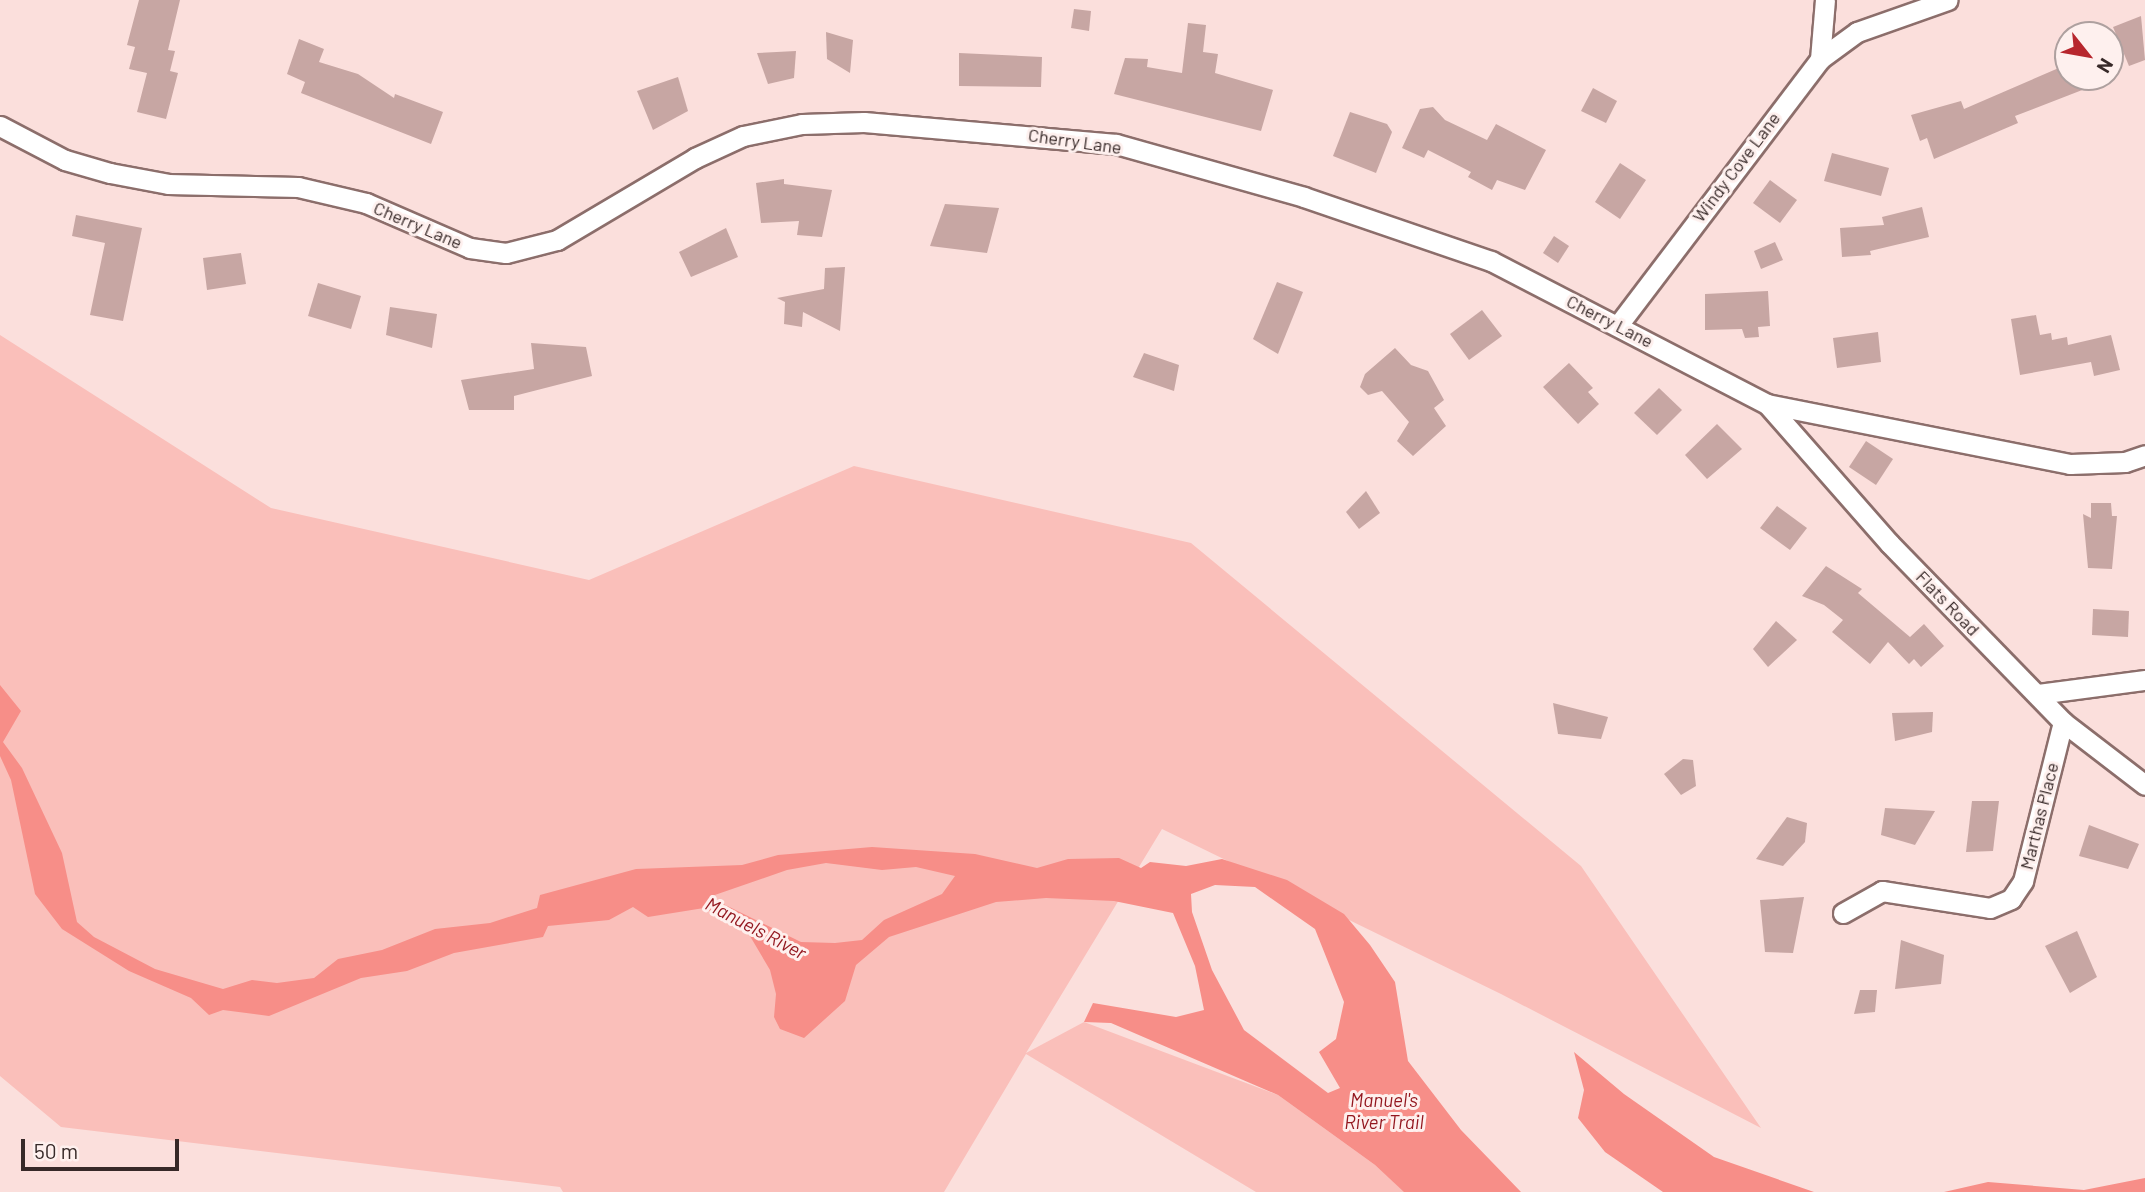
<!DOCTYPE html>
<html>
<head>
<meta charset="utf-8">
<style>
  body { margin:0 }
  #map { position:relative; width:2145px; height:1192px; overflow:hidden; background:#fbdfdc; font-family:Barlow,sans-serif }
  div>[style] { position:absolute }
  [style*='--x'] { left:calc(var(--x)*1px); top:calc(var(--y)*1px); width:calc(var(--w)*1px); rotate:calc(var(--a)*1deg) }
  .green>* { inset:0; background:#fabfba }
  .water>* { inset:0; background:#f78e88 }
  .building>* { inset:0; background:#c7a6a3 }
  .roads { filter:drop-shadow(2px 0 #8c6e6b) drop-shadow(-2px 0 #8c6e6b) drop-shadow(0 2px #8c6e6b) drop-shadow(0 -2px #8c6e6b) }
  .minor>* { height:19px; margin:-9.5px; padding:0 9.5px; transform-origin:9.5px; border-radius:9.5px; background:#fff }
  span { translate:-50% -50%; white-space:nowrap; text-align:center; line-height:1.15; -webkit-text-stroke:6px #fef0ee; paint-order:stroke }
  .street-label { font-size:18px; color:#372928 }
  .water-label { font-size:19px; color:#93171f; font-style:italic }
  .north { position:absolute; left:2054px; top:21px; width:70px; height:70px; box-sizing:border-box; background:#fef0ee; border:2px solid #aea09f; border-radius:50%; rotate:121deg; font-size:19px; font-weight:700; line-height:28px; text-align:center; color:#372928 }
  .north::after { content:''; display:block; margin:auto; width:24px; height:32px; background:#b7262d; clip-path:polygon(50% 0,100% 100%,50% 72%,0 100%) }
  .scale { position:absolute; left:21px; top:1139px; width:158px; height:32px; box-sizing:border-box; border:4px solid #372928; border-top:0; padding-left:9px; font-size:21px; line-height:24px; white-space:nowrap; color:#372928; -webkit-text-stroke:5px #fef0ee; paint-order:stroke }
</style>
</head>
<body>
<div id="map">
  <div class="green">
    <div style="clip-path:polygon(0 335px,271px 508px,589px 580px,854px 466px,1191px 543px,1581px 866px,1761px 1128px,1501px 994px,1162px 829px,1026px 1053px,1084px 1022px,1278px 1095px,1375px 1165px,1405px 1192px,1256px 1192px,1026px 1054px,944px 1192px,563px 1192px,560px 1187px,61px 1127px,0 1076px)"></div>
  </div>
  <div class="water">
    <div style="clip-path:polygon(evenodd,0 685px,21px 711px,3px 742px,22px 768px,62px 853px,77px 922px,94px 937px,155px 969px,223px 989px,252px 980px,277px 983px,314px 978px,338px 959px,382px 950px,435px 929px,490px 923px,537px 908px,540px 895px,636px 869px,742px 865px,778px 855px,872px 847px,975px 854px,1037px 868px,1068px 859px,1119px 858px,1141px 868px,1150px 862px,1186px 866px,1222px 859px,1287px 880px,1344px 914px,1370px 945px,1395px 982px,1408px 1061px,1461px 1130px,1521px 1192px,1404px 1192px,1375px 1165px,1278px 1095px,1111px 1023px,1084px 1022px,1093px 1003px,1176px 1017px,1204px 1010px,1195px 966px,1173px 913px,1114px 901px,1046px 898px,996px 902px,889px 937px,856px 965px,845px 1001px,804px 1038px,780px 1029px,774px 1017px,776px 994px,770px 970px,747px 931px,704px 908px,648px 917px,633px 907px,609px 920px,548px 926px,543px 937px,454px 953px,407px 971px,361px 978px,269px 1016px,223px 1010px,209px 1015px,191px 998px,129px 971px,62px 929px,35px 894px,11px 780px,0 756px,0 685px,826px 863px,882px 870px,916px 867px,955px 876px,942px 894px,884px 920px,862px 940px,835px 943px,801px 942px,709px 897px,787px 870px,826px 863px,0 685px,1215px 885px,1255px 887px,1315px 929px,1344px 1002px,1336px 1039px,1319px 1052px,1340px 1088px,1328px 1093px,1244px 1030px,1212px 970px,1192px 912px,1191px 894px,1215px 885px)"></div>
    <div style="clip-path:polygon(1574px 1052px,1624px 1094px,1714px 1157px,1814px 1192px,1663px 1192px,1605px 1152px,1578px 1118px,1584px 1090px)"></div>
    <div style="clip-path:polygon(2145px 1178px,2145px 1192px,1944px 1192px,1988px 1182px,2084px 1190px)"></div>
  </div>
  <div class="building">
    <div style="clip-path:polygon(139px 0,180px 0,168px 50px,175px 51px,170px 71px,178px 73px,166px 119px,137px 112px,147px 73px,129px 69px,135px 47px,127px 45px)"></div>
    <div style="clip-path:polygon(1074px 9px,1091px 11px,1089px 31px,1071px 28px)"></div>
    <div style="clip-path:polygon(2141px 16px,2145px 60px,2129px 66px,2113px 27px)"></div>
    <div style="clip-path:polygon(1188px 23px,1206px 25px,1203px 52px,1218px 54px,1215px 73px,1273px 90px,1261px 131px,1114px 94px,1125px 58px,1148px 59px,1147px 67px,1182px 73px)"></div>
    <div style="clip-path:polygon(826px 32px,853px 40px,850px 73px,827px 59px)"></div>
    <div style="clip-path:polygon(299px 39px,324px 49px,319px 62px,358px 74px,394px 98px,395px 94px,443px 112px,431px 144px,301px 93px,305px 82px,287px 74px)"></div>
    <div style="clip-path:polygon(796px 51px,794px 78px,768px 84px,757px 53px)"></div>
    <div style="clip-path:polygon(959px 53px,1042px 57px,1041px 87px,959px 86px)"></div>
    <div style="clip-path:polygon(2068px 64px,2068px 77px,2108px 80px,2015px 116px,2018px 123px,1934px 159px,1927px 138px,1920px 141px,1911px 115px,1961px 101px,1964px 109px)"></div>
    <div style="clip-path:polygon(678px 77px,688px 111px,653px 130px,637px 91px)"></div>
    <div style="clip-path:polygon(1593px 88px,1617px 101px,1606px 123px,1581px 111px)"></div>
    <div style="clip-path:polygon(1433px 107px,1445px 120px,1487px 140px,1496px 124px,1546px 150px,1525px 190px,1497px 180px,1492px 190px,1468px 177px,1471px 172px,1428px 150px,1424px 158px,1402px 148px,1420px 109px)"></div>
    <div style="clip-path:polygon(1350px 112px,1387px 124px,1392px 132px,1376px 173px,1333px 156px)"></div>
    <div style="clip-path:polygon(1832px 153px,1889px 168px,1881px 196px,1824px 181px)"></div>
    <div style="clip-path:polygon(1620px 163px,1646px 180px,1620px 219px,1595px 202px)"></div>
    <div style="clip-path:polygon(784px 179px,784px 184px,832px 190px,822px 237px,797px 235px,799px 221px,761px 223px,756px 183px)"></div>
    <div style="clip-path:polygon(1770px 180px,1797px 200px,1780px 223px,1753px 203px)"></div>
    <div style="clip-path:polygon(945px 204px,999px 208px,987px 253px,930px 246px)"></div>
    <div style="clip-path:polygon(1922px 207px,1929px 237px,1870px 251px,1871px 255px,1842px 257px,1840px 228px,1884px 225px,1882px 217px)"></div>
    <div style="clip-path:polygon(76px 215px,142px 228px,123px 321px,90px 315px,105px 243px,72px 236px)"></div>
    <div style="clip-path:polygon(726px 228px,738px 257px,691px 277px,679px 252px)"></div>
    <div style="clip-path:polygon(1554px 236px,1569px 246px,1558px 263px,1543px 253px)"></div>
    <div style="clip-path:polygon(1775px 242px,1783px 260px,1761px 269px,1754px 251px)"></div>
    <div style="clip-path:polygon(241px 253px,246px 284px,207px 290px,203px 258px)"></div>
    <div style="clip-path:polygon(845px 267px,840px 331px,803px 312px,802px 327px,784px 324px,785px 302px,777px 298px,824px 289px,825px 268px)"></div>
    <div style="clip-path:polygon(1277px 282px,1303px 292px,1278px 354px,1253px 339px)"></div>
    <div style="clip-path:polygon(318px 283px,361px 296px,351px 329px,308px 316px)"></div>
    <div style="clip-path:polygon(1768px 291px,1770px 326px,1758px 327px,1759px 337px,1745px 338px,1742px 329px,1705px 330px,1705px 294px)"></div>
    <div style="clip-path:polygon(390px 307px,437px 314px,432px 348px,386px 335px)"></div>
    <div style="clip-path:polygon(1482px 310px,1502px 336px,1469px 360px,1450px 334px)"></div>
    <div style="clip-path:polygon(2036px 315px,2040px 335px,2051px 333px,2052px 340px,2067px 337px,2068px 345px,2111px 335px,2120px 370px,2094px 376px,2091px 362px,2020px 375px,2011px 319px)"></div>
    <div style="clip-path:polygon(1878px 332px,1881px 362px,1837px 368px,1833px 338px)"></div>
    <div style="clip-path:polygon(531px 343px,586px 347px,592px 376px,514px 396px,514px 410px,469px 410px,461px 380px,534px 369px)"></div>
    <div style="clip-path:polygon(1395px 348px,1411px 365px,1428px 371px,1444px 400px,1434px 408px,1446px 426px,1413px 456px,1397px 441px,1409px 422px,1382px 391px,1368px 395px,1360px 387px,1365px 374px)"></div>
    <div style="clip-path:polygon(1144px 353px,1179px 365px,1174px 391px,1133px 377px)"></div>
    <div style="clip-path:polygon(1569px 363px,1593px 388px,1588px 392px,1599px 404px,1578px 424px,1543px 387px)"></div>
    <div style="clip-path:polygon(1659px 388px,1682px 410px,1657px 435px,1634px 413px)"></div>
    <div style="clip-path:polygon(1717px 424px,1742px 449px,1707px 479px,1685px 455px)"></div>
    <div style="clip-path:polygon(1866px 441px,1893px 459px,1876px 485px,1849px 467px)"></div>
    <div style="clip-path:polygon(1366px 491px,1380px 513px,1359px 529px,1346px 512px)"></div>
    <div style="clip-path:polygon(2091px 503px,2111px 503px,2112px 516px,2117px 516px,2112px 569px,2088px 568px,2083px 514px,2091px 518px)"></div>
    <div style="clip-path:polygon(1777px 506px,1807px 528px,1790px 550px,1760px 528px)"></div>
    <div style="clip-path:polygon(1826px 566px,1862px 589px,1858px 593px,1910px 637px,1924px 624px,1944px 646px,1921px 667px,1914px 659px,1909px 664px,1888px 642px,1870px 664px,1832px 632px,1843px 620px,1824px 605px,1802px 596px)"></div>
    <div style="clip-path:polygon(2093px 609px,2129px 611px,2128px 637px,2092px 635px)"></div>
    <div style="clip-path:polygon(1776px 621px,1797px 640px,1768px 667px,1753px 649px)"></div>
    <div style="clip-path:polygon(1553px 703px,1608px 717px,1601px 739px,1558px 734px)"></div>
    <div style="clip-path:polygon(1933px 712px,1932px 732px,1895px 741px,1892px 713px)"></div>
    <div style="clip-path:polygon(1683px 759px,1693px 760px,1696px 786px,1681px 795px,1664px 774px)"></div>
    <div style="clip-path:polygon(1972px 801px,1999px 801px,1993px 851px,1966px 852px)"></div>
    <div style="clip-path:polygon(1885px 808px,1935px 811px,1915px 845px,1881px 835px)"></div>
    <div style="clip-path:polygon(1787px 817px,1807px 823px,1805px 842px,1783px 866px,1756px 859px)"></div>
    <div style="clip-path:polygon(2089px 825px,2139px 844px,2128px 869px,2079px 856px)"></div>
    <div style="clip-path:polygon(1804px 897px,1793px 953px,1765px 952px,1760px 900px)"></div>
    <div style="clip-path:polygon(2077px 931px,2097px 977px,2070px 993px,2045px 946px)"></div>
    <div style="clip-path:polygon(1901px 940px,1944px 955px,1941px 984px,1895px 989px)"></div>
    <div style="clip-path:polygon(1860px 990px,1877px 990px,1875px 1012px,1854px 1014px)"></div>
  </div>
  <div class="roads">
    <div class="minor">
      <div style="--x:1820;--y:59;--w:46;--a:-36.1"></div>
      <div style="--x:1857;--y:32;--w:96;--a:-19.4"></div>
      <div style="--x:0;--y:126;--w:73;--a:27.6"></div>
      <div style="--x:65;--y:160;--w:47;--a:16.1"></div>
      <div style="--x:110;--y:173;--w:59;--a:10.7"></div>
      <div style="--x:168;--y:184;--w:130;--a:1.3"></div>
      <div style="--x:298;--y:187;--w:70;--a:13.2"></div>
      <div style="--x:366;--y:203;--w:113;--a:23.4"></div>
      <div style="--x:470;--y:248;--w:36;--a:8"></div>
      <div style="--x:506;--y:253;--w:53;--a:-14.3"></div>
      <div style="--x:557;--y:240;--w:161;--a:-30.7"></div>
      <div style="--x:695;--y:158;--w:53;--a:-24.6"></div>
      <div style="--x:743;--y:136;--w:60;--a:-11.5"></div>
      <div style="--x:802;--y:124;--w:62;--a:-1.8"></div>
      <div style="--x:864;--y:122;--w:253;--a:5"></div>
      <div style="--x:1116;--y:144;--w:195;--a:15.7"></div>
      <div style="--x:1304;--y:197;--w:198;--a:18.9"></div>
      <div style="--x:1491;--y:261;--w:311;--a:27.4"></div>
      <div style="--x:1767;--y:404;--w:309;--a:11.2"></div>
      <div style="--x:2070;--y:464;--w:55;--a:-2.1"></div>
      <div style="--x:2125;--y:462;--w:21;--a:-19"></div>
      <div style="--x:1619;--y:324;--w:333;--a:-52.8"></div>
      <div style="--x:1820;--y:59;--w:59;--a:-85.2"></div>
      <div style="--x:1767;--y:404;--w:186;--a:48.7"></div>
      <div style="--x:1890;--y:544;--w:248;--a:45.8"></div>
      <div style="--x:2063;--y:722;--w:103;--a:37.5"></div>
      <div style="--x:2038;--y:694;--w:108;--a:-7.5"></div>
      <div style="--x:1843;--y:913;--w:45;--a:-29.4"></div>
      <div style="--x:1882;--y:891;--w:109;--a:8.9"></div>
      <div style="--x:1990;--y:908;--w:23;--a:-23"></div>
      <div style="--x:2011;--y:899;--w:22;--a:-56"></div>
      <div style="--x:2023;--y:881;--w:164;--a:-75.9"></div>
    </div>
  </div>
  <div class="street-label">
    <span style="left:1075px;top:141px;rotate:8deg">Cherry Lane</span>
    <span style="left:1736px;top:167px;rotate:-53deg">Windy Cove Lane</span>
    <span style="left:418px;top:225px;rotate:23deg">Cherry Lane</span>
    <span style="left:1610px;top:321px;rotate:27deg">Cherry Lane</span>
    <span style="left:1948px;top:603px;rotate:46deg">Flats Road</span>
    <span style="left:2039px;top:816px;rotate:-76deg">Marthas Place</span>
  </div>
  <div class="water-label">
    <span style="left:756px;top:928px;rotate:28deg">Manuels River</span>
    <span style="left:1384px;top:1111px">Manuel's<br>River Trail</span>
  </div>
  <div class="north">N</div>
  <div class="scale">50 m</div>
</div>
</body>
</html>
